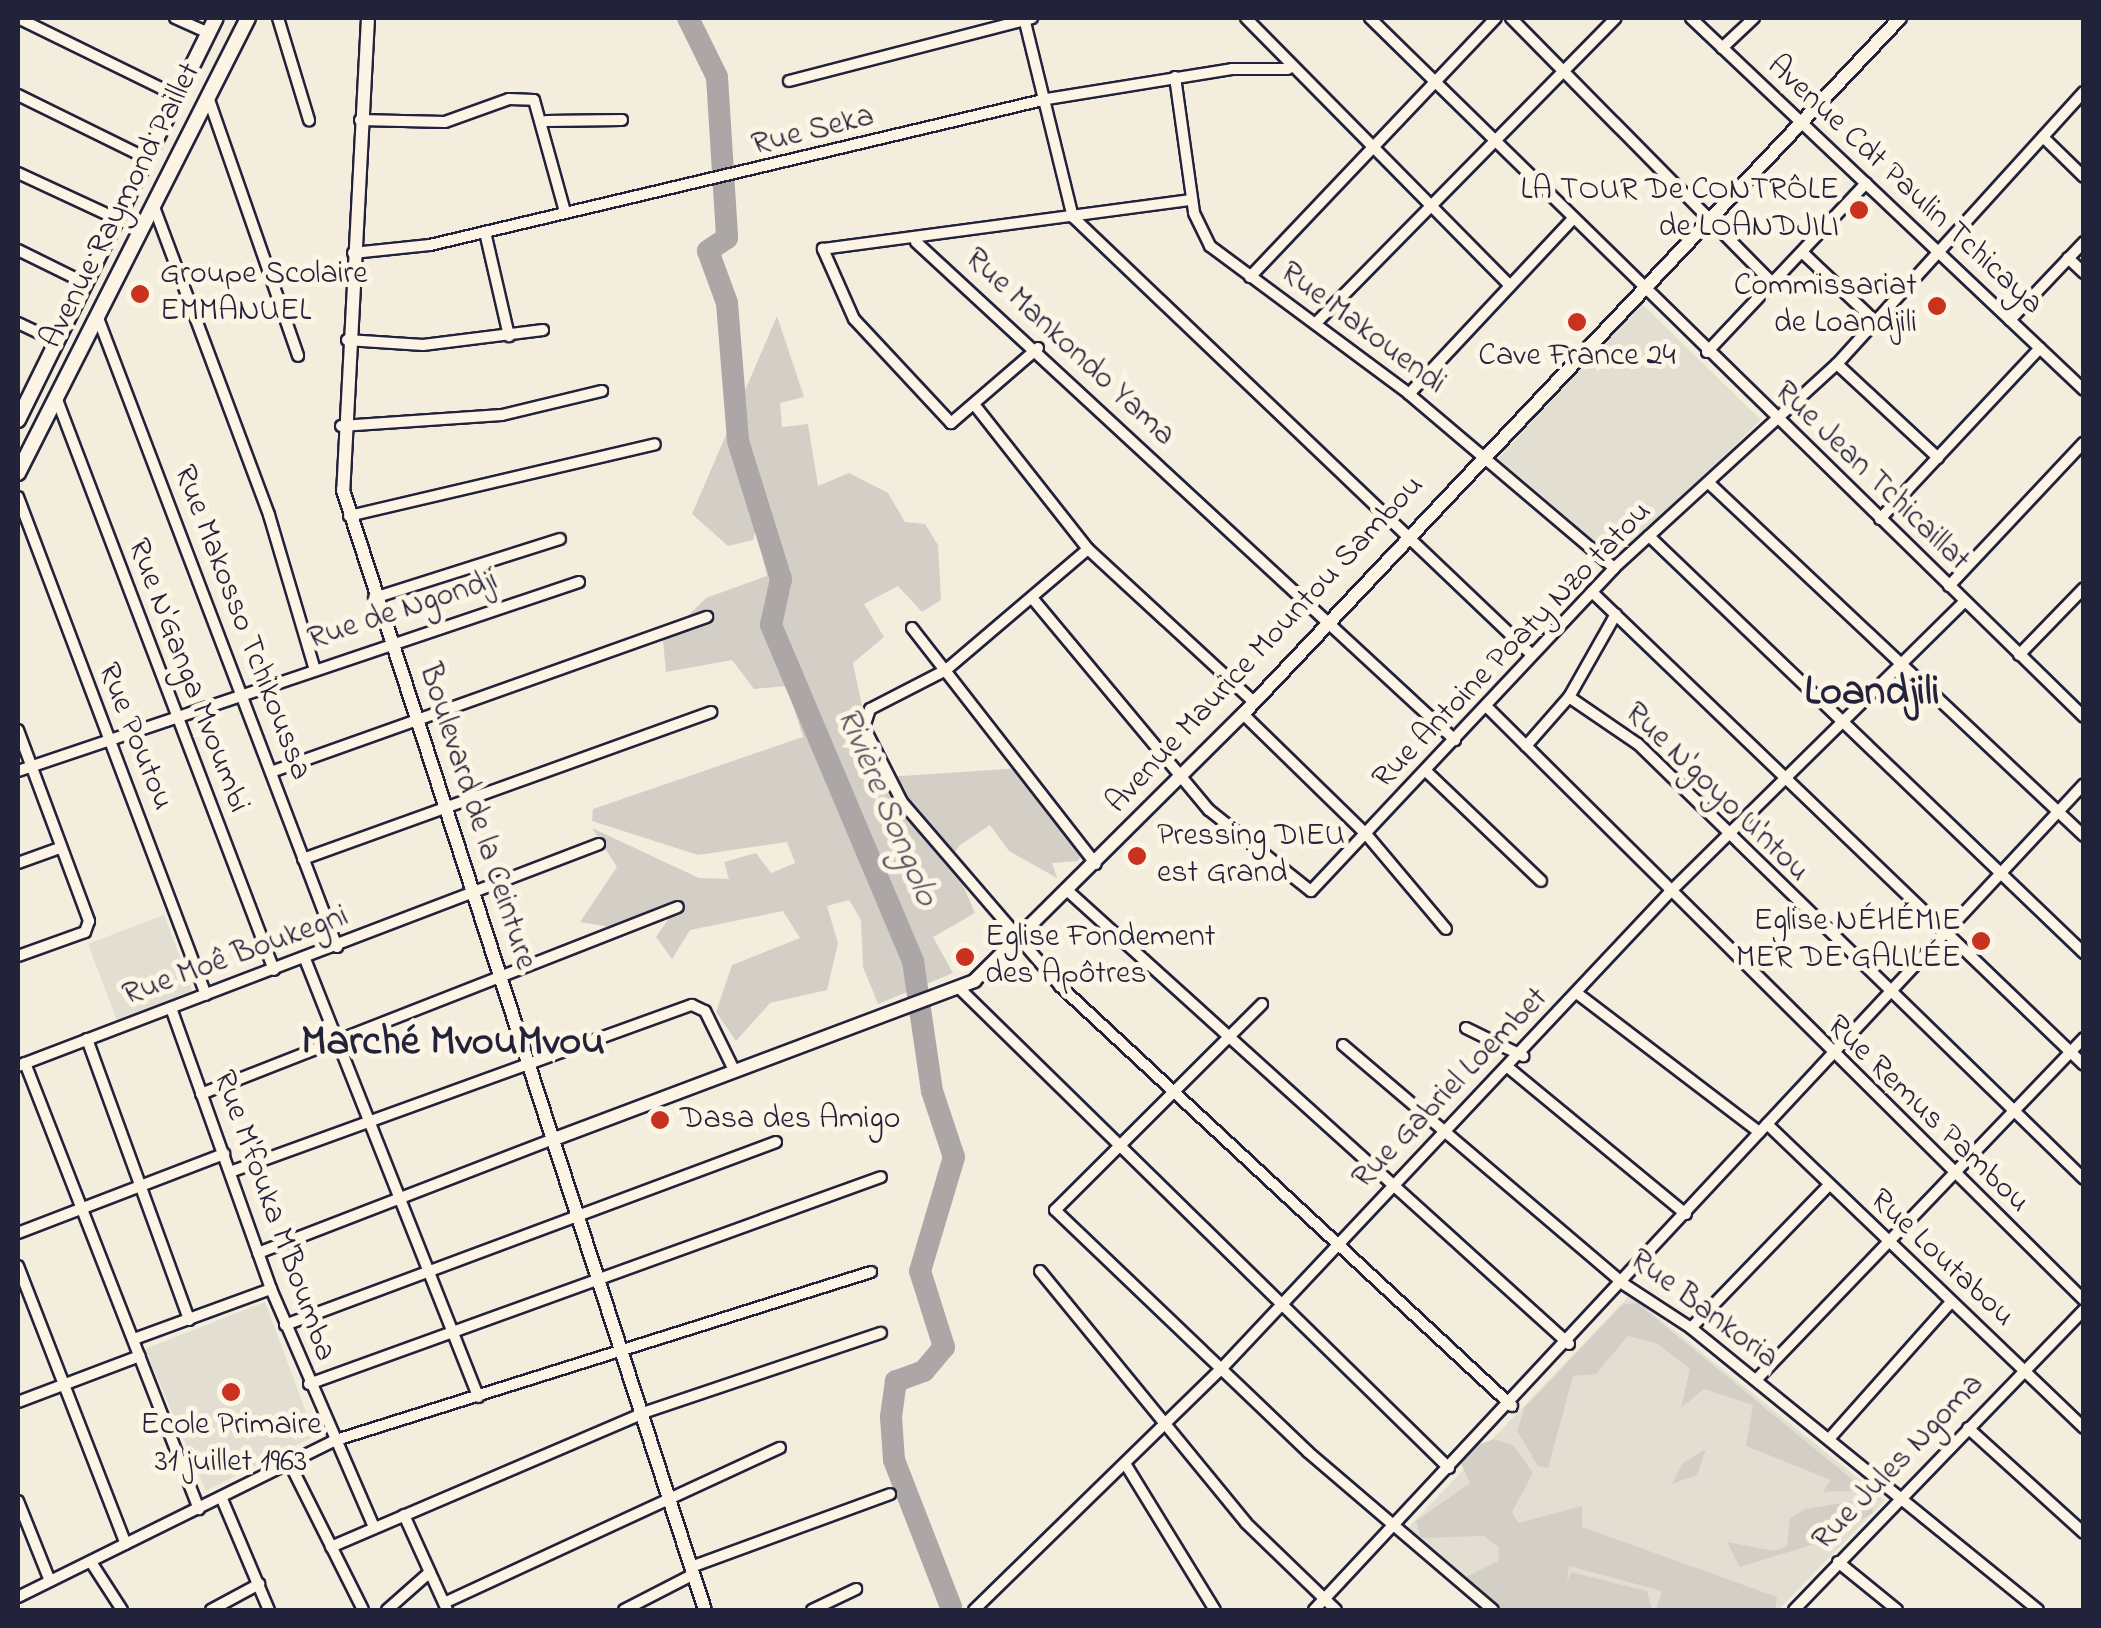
<!DOCTYPE html>
<html>
<head>
<meta charset="utf-8">
<style>
  body { margin:0 }
  #map { position:relative; width:2101px; height:1628px; overflow:hidden; background:#f3edde; font-family:"Indie Flower",sans-serif }
  div>[style] { position:absolute }
  [style*='--x'] { left:calc(var(--x)*1px); top:calc(var(--y)*1px); width:calc(var(--w)*1px); rotate:calc(var(--a)*1deg) }
  .built>* { inset:0; background:#e3ded2 }
  .green>* { inset:0; background:#d4cfc6 }
  .river>* { height:22px; margin:-11px; padding:0 11px; transform-origin:11px; border-radius:11px; background:#aca7a6 }
  .roads { filter:drop-shadow(2px 0 #22223b) drop-shadow(-2px 0 #22223b) drop-shadow(0 2px #22223b) drop-shadow(0 -2px #22223b) }
  .minor>* { height:10px; margin:-5px; padding:0 5px; transform-origin:5px; border-radius:5px; background:#fcf5e5 }
  .tertiary>* { height:12px; margin:-6px; padding:0 6px; transform-origin:6px; border-radius:6px; background:#fcf5e5 }
  .secondary>* { height:14px; margin:-7px; padding:0 7px; transform-origin:7px; border-radius:7px; background:#fcf5e5 }
  .dots>* { width:28px; height:28px; translate:-50% -50%; box-sizing:border-box; border:5px solid #fcf5e5; border-radius:50% }
  span { translate:-50% -50%; white-space:nowrap; text-align:center; line-height:1.15; -webkit-text-stroke:10px #fcf5e5; paint-order:stroke }
  .street-label { font-size:32px; color:#22223b }
  .poi-label { font-size:32px; color:#22223b }
  .right { translate:-100% -50%; text-align:right }
  .left { translate:0 -50%; text-align:left }
  .water-label { font-size:35px; color:#525160; font-style:italic }
  .district-label { font-size:42px; color:#22223b; font-weight:700 }
  .frame { position:absolute; inset:0; border:20px solid #22223b; pointer-events:none }
</style>
</head>
<body>
<div id="map">
  <div class="built">
    <div style="clip-path:polygon(1641px 303px,1761px 420px,1616px 559px,1498px 458px)"></div>
    <div style="clip-path:polygon(164px 915px,194px 995px,117px 1021px,88px 944px)"></div>
    <div style="clip-path:polygon(1630px 1295px,1885px 1500px,1778px 1610px,1501px 1610px,1404px 1532px)"></div>
    <div style="clip-path:polygon(265px 1302px,315px 1436px,206px 1491px,145px 1349px)"></div>
  </div>
  <div class="green">
    <div style="clip-path:polygon(777px 316px,804px 397px,780px 403px,782px 427px,808px 424px,818px 486px,849px 473px,888px 493px,905px 522px,925px 524px,938px 545px,941px 600px,922px 612px,898px 586px,864px 604px,884px 637px,853px 663px,863px 711px,857px 725px,886px 777px,1021px 768px,1085px 848px,1078px 861px,1052px 863px,1057px 878px,1009px 851px,990px 825px,960px 845px,951px 857px,975px 913px,933px 937px,953px 973px,878px 1004px,863px 967px,861px 920px,849px 900px,827px 906px,838px 943px,827px 990px,770px 1003px,736px 1041px,716px 1012px,732px 965px,800px 938px,783px 911px,690px 930px,672px 959px,656px 937px,672px 914px,617px 928px,580px 922px,617px 867px,592px 828px,699px 878px,729px 879px,724px 862px,756px 853px,771px 873px,795px 863px,787px 842px,698px 855px,592px 821px,593px 809px,803px 737px,787px 686px,754px 689px,732px 660px,666px 672px,663px 641px,706px 598px,767px 576px,756px 529px,753px 540px,728px 546px,692px 514px)"></div>
    <div style="clip-path:polygon(1637px 1303px,1865px 1490px,1823px 1492px,1831px 1480px,1746px 1446px,1753px 1405px,1704px 1389px,1681px 1408px,1690px 1369px,1658px 1344px,1628px 1336px,1596px 1374px,1573px 1376px,1548px 1468px,1538px 1466px,1517px 1431px,1525px 1407px,1622px 1305px)"></div>
    <div style="clip-path:polygon(1494px 1439px,1513px 1445px,1533px 1473px,1512px 1512px,1518px 1523px,1582px 1506px,1582px 1527px,1777px 1597px,1775px 1610px,1656px 1610px,1662px 1591px,1569px 1566px,1567px 1582px,1571px 1572px,1647px 1591px,1652px 1610px,1502px 1610px,1462px 1579px,1498px 1561px,1499px 1548px,1484px 1536px,1421px 1538px,1416px 1521px,1470px 1483px,1456px 1453px)"></div>
    <div style="clip-path:polygon(1706px 1449px,1697px 1475px,1672px 1484px,1683px 1463px)"></div>
    <div style="clip-path:polygon(1871px 1498px,1873px 1513px,1824px 1541px,1740px 1567px,1727px 1542px,1774px 1551px,1787px 1546px,1790px 1518px,1806px 1509px)"></div>
  </div>
  <div class="river">
    <div style="--x:688;--y:18;--w:66;--a:63.8"></div>
    <div style="--x:717;--y:77;--w:161;--a:86.4"></div>
    <div style="--x:727;--y:238;--w:23;--a:146"></div>
    <div style="--x:708;--y:251;--w:55;--a:69.9"></div>
    <div style="--x:727;--y:303;--w:138;--a:85.4"></div>
    <div style="--x:738;--y:441;--w:145;--a:72.7"></div>
    <div style="--x:781;--y:579;--w:47;--a:102.3"></div>
    <div style="--x:771;--y:625;--w:365;--a:67.1"></div>
    <div style="--x:913;--y:961;--w:131;--a:81.7"></div>
    <div style="--x:932;--y:1091;--w:70;--a:71.6"></div>
    <div style="--x:954;--y:1157;--w:119;--a:106.6"></div>
    <div style="--x:920;--y:1271;--w:80;--a:72.5"></div>
    <div style="--x:944;--y:1347;--w:31;--a:130"></div>
    <div style="--x:924;--y:1371;--w:30;--a:160"></div>
    <div style="--x:896;--y:1381;--w:36;--a:98"></div>
    <div style="--x:891;--y:1417;--w:43;--a:86"></div>
    <div style="--x:894;--y:1460;--w:158;--a:68.8"></div>
  </div>
  <div class="roads">
    <div class="minor">
      <div style="--x:18;--y:18;--w:177;--a:26.1"></div>
      <div style="--x:175;--y:18;--w:36;--a:24"></div>
      <div style="--x:278;--y:18;--w:107;--a:73.1"></div>
      <div style="--x:1024;--y:18;--w:205;--a:76.2"></div>
      <div style="--x:1246;--y:18;--w:376;--a:45.4"></div>
      <div style="--x:1370;--y:18;--w:999;--a:44.39"></div>
      <div style="--x:1511;--y:18;--w:372;--a:45.4"></div>
      <div style="--x:1691;--y:18;--w:541;--a:43.43"></div>
      <div style="--x:1722;--y:48;--w:44;--a:-43.2"></div>
      <div style="--x:1175;--y:77;--w:137;--a:82"></div>
      <div style="--x:1194;--y:213;--w:37;--a:64"></div>
      <div style="--x:1210;--y:246;--w:248;--a:36.6"></div>
      <div style="--x:1409;--y:394;--w:269;--a:40.3"></div>
      <div style="--x:789;--y:81;--w:251;--a:-14.5"></div>
      <div style="--x:18;--y:95;--w:143;--a:26.2"></div>
      <div style="--x:208;--y:97;--w:274;--a:70.8"></div>
      <div style="--x:360;--y:120;--w:85;--a:1.3"></div>
      <div style="--x:445;--y:122;--w:68;--a:-19.8"></div>
      <div style="--x:509;--y:99;--w:25;--a:2"></div>
      <div style="--x:534;--y:100;--w:116;--a:74.5"></div>
      <div style="--x:546;--y:121;--w:76;--a:-0.8"></div>
      <div style="--x:2043;--y:137;--w:57;--a:44.3"></div>
      <div style="--x:18;--y:173;--w:109;--a:24.9"></div>
      <div style="--x:154;--y:207;--w:329;--a:69.5"></div>
      <div style="--x:269;--y:515;--w:159;--a:73.5"></div>
      <div style="--x:1073;--y:217;--w:634;--a:43.66"></div>
      <div style="--x:485;--y:232;--w:107;--a:77"></div>
      <div style="--x:916;--y:242;--w:734;--a:42.74"></div>
      <div style="--x:18;--y:250;--w:75;--a:26.2"></div>
      <div style="--x:353;--y:253;--w:77;--a:-5.9"></div>
      <div style="--x:430;--y:245;--w:634;--a:-13.31"></div>
      <div style="--x:1047;--y:99;--w:187;--a:-9.2"></div>
      <div style="--x:1232;--y:69;--w:56;--a:0"></div>
      <div style="--x:1803;--y:253;--w:99;--a:43.4"></div>
      <div style="--x:2068;--y:258;--w:22;--a:43"></div>
      <div style="--x:1250;--y:277;--w:357;--a:-46.5"></div>
      <div style="--x:98;--y:318;--w:673;--a:69.19"></div>
      <div style="--x:2010;--y:320;--w:108;--a:-46.5"></div>
      <div style="--x:1317;--y:322;--w:426;--a:-45.5"></div>
      <div style="--x:18;--y:323;--w:42;--a:25.3"></div>
      <div style="--x:347;--y:340;--w:76;--a:3.8"></div>
      <div style="--x:423;--y:345;--w:121;--a:-7.1"></div>
      <div style="--x:1038;--y:348;--w:115;--a:139.2"></div>
      <div style="--x:951;--y:423;--w:142;--a:-133"></div>
      <div style="--x:854;--y:319;--w:77;--a:-113.9"></div>
      <div style="--x:823;--y:249;--w:372;--a:-7.6"></div>
      <div style="--x:1707;--y:352;--w:232;--a:-46.7"></div>
      <div style="--x:1837;--y:364;--w:138;--a:42.9"></div>
      <div style="--x:1409;--y:394;--w:240;--a:-46.9"></div>
      <div style="--x:56;--y:397;--w:613;--a:69.17"></div>
      <div style="--x:977;--y:408;--w:179;--a:51.8"></div>
      <div style="--x:1088;--y:549;--w:224;--a:42.7"></div>
      <div style="--x:341;--y:426;--w:161;--a:-3.9"></div>
      <div style="--x:502;--y:415;--w:103;--a:-13.5"></div>
      <div style="--x:1711;--y:485;--w:512;--a:43.26"></div>
      <div style="--x:18;--y:497;--w:532;--a:69.32"></div>
      <div style="--x:349;--y:516;--w:314;--a:-13.2"></div>
      <div style="--x:1880;--y:519;--w:234;--a:-46.9"></div>
      <div style="--x:1649;--y:536;--w:603;--a:43.79"></div>
      <div style="--x:1088;--y:549;--w:187;--a:139.6"></div>
      <div style="--x:946;--y:670;--w:85;--a:152.8"></div>
      <div style="--x:870;--y:709;--w:19;--a:108"></div>
      <div style="--x:864;--y:727;--w:84;--a:63.1"></div>
      <div style="--x:902;--y:802;--w:243;--a:49.3"></div>
      <div style="--x:1060;--y:986;--w:617;--a:42.9"></div>
      <div style="--x:1949;--y:586;--w:197;--a:-46.8"></div>
      <div style="--x:1592;--y:592;--w:682;--a:43.87"></div>
      <div style="--x:374;--y:598;--w:195;--a:-17.6"></div>
      <div style="--x:1033;--y:599;--w:275;--a:50.2"></div>
      <div style="--x:1209;--y:810;--w:130;--a:38.5"></div>
      <div style="--x:1311;--y:891;--w:443;--a:-46.8"></div>
      <div style="--x:1614;--y:568;--w:302;--a:-42.5"></div>
      <div style="--x:1837;--y:364;--w:367;--a:-47.8"></div>
      <div style="--x:912;--y:628;--w:299;--a:52.1"></div>
      <div style="--x:2019;--y:655;--w:93;--a:-45.9"></div>
      <div style="--x:1569;--y:697;--w:83;--a:34.3"></div>
      <div style="--x:1638;--y:744;--w:623;--a:44.28"></div>
      <div style="--x:1487;--y:707;--w:841;--a:44.81"></div>
      <div style="--x:1243;--y:714;--w:172;--a:44.3"></div>
      <div style="--x:1366;--y:834;--w:124;--a:49.9"></div>
      <div style="--x:18;--y:730;--w:204;--a:69.6"></div>
      <div style="--x:89;--y:921;--w:12;--a:110"></div>
      <div style="--x:85;--y:932;--w:71;--a:160.3"></div>
      <div style="--x:1526;--y:746;--w:65;--a:-48.7"></div>
      <div style="--x:1569;--y:697;--w:95;--a:-60.5"></div>
      <div style="--x:18;--y:771;--w:592;--a:-18.62"></div>
      <div style="--x:1426;--y:771;--w:159;--a:43.7"></div>
      <div style="--x:271;--y:772;--w:463;--a:-19.6"></div>
      <div style="--x:303;--y:859;--w:434;--a:-19.8"></div>
      <div style="--x:18;--y:863;--w:45;--a:-19.7"></div>
      <div style="--x:1069;--y:892;--w:674;--a:42.11"></div>
      <div style="--x:305;--y:959;--w:471;--a:68.4"></div>
      <div style="--x:959;--y:988;--w:686;--a:44.41"></div>
      <div style="--x:1578;--y:994;--w:228;--a:37.3"></div>
      <div style="--x:1262;--y:1004;--w:292;--a:135.1"></div>
      <div style="--x:1055;--y:1210;--w:350;--a:43.7"></div>
      <div style="--x:1308;--y:1452;--w:243;--a:40.5"></div>
      <div style="--x:171;--y:1008;--w:298;--a:70.4"></div>
      <div style="--x:271;--y:1289;--w:259;--a:66.6"></div>
      <div style="--x:1466;--y:1028;--w:64;--a:26.2"></div>
      <div style="--x:87;--y:1039;--w:299;--a:70"></div>
      <div style="--x:1343;--y:1045;--w:370;--a:40.4"></div>
      <div style="--x:1625;--y:1285;--w:79;--a:33.1"></div>
      <div style="--x:1691;--y:1328;--w:447;--a:39.1"></div>
      <div style="--x:25;--y:1063;--w:479;--a:68.7"></div>
      <div style="--x:18;--y:1066;--w:622;--a:-20.91"></div>
      <div style="--x:1510;--y:1069;--w:228;--a:39.5"></div>
      <div style="--x:201;--y:1094;--w:512;--a:-21.41"></div>
      <div style="--x:1767;--y:1124;--w:439;--a:43.8"></div>
      <div style="--x:230;--y:1172;--w:491;--a:-19.9"></div>
      <div style="--x:692;--y:1005;--w:14;--a:25"></div>
      <div style="--x:705;--y:1011;--w:66;--a:63.8"></div>
      <div style="--x:18;--y:1233;--w:221;--a:-21"></div>
      <div style="--x:258;--y:1253;--w:319;--a:-21.1"></div>
      <div style="--x:18;--y:1266;--w:298;--a:68.8"></div>
      <div style="--x:1040;--y:1271;--w:325;--a:50.7"></div>
      <div style="--x:1246;--y:1523;--w:125;--a:44"></div>
      <div style="--x:285;--y:1325;--w:524;--a:-20.44"></div>
      <div style="--x:1691;--y:1328;--w:197;--a:-46"></div>
      <div style="--x:134;--y:1339;--w:146;--a:-20.1"></div>
      <div style="--x:1756;--y:1380;--w:474;--a:-46.2"></div>
      <div style="--x:309;--y:1384;--w:608;--a:-19.89"></div>
      <div style="--x:18;--y:1402;--w:130;--a:-20.7"></div>
      <div style="--x:1968;--y:1428;--w:156;--a:42.2"></div>
      <div style="--x:1829;--y:1439;--w:182;--a:-48.3"></div>
      <div style="--x:289;--y:1462;--w:165;--a:63.4"></div>
      <div style="--x:1126;--y:1465;--w:170;--a:58.5"></div>
      <div style="--x:222;--y:1499;--w:121;--a:67.1"></div>
      <div style="--x:18;--y:1501;--w:86;--a:68.2"></div>
      <div style="--x:404;--y:1515;--w:104;--a:65.6"></div>
      <div style="--x:331;--y:1547;--w:340;--a:-23.2"></div>
      <div style="--x:643;--y:1413;--w:251;--a:-18.6"></div>
      <div style="--x:91;--y:1562;--w:57;--a:57.1"></div>
      <div style="--x:1838;--y:1562;--w:76;--a:39.1"></div>
      <div style="--x:691;--y:1567;--w:212;--a:-20.1"></div>
      <div style="--x:18;--y:1597;--w:352;--a:-26.3"></div>
      <div style="--x:333;--y:1441;--w:564;--a:-17.44"></div>
      <div style="--x:444;--y:1603;--w:370;--a:-24.8"></div>
      <div style="--x:211;--y:1610;--w:55;--a:-28.4"></div>
      <div style="--x:387;--y:1610;--w:57;--a:-41.5"></div>
      <div style="--x:624;--y:1610;--w:76;--a:-27.2"></div>
      <div style="--x:812;--y:1610;--w:49;--a:-25.5"></div>
      <div style="--x:974;--y:1610;--w:348;--a:-44.3"></div>
      <div style="--x:1223;--y:1367;--w:651;--a:-46.74"></div>
      <div style="--x:1669;--y:893;--w:414;--a:-44.6"></div>
      <div style="--x:1314;--y:1610;--w:1129;--a:-47.01"></div>
      <div style="--x:1794;--y:1610;--w:417;--a:-46"></div>
    </div>
    <div class="tertiary">
      <div style="--x:368;--y:18;--w:473;--a:93"></div>
      <div style="--x:343;--y:490;--w:1177;--a:72.09"></div>
      <div style="--x:557;--y:1138;--w:446;--a:-20.6"></div>
      <div style="--x:974;--y:981;--w:379;--a:-44.8"></div>
      <div style="--x:1243;--y:714;--w:957;--a:-46.65"></div>
    </div>
    <div class="secondary">
      <div style="--x:18;--y:420;--w:448;--a:-63.8"></div>
      <div style="--x:18;--y:473;--w:510;--a:-63.18"></div>
    </div>
  </div>
  <div class="dots">
    <div style="left:1859px;top:210px;background:#c8321e"></div>
    <div style="left:140px;top:294px;background:#c8321e"></div>
    <div style="left:1937px;top:306px;background:#c8321e"></div>
    <div style="left:1577px;top:322px;background:#c8321e"></div>
    <div style="left:1137px;top:856px;background:#c8321e"></div>
    <div style="left:1981px;top:941px;background:#c8321e"></div>
    <div style="left:965px;top:957px;background:#c8321e"></div>
    <div style="left:660px;top:1120px;background:#c8321e"></div>
    <div style="left:231px;top:1392px;background:#c8321e"></div>
  </div>
  <div class="street-label">
    <span style="left:813px;top:132px;rotate:-14deg">Rue Seka</span>
    <span style="left:1904px;top:186px;rotate:43deg">Avenue Cdt Paulin Tchicaya</span>
    <span style="left:122px;top:206px;rotate:-63deg">Avenue Raymond Paillet</span>
    <span style="left:1362px;top:329px;rotate:37deg">Rue Makouendi</span>
    <span style="left:1069px;top:348px;rotate:43deg">Rue Mankondo Yama</span>
    <span style="left:1871px;top:477px;rotate:44deg">Rue Jean Tchicaillat</span>
    <span style="left:403px;top:611px;rotate:-18deg">Rue de Ngondji</span>
    <span style="left:241px;top:623px;rotate:69deg">Rue Makosso Tchikoussa</span>
    <span style="left:1266px;top:645px;rotate:-47deg">Avenue Maurice Mountou Sambou</span>
    <span style="left:1513px;top:646px;rotate:-46deg">Rue Antoine Poaty Nzo tatou</span>
    <span style="left:187px;top:676px;rotate:69deg">Rue N'Ganga Mvoumbi</span>
    <span style="left:134px;top:737px;rotate:68deg">Rue Poutou</span>
    <span style="left:1716px;top:793px;rotate:44deg">Rue N'goyo U'ntou</span>
    <span style="left:476px;top:817px;rotate:72deg">Boulevard de la Ceinture</span>
    <span style="left:236px;top:957px;rotate:-20deg">Rue Moê Boukegni</span>
    <span style="left:1451px;top:1089px;rotate:-46deg">Rue Gabriel Loembet</span>
    <span style="left:1927px;top:1115px;rotate:44deg">Rue Remus Pambou</span>
    <span style="left:273px;top:1216px;rotate:70deg">Rue M'fouka M'Boumba</span>
    <span style="left:1941px;top:1259px;rotate:43deg">Rue Loutabou</span>
    <span style="left:1703px;top:1310px;rotate:37deg">Rue Bankoria</span>
    <span style="left:1899px;top:1463px;rotate:-46deg">Rue Jules Ngoma</span>
  </div>
  <div class="poi-label">
    <span class="right" style="left:1839px;top:210px">LA TOUR De CONTRÔLE<br>de LOANDJILI</span>
    <span class="left" style="left:160px;top:294px">Groupe Scolaire<br>EMMANUEL</span>
    <span class="right" style="left:1917px;top:306px">Commissariat<br>de Loandjili</span>
    <span style="left:1577px;top:357px">Cave France 24</span>
    <span class="left" style="left:1157px;top:856px">Pressing DIEU<br>est Grand</span>
    <span class="right" style="left:1961px;top:941px">Eglise NÉHÉMIE<br>MER DE GALILÉE</span>
    <span class="left" style="left:985px;top:957px">Eglise Fondement<br>des Apôtres</span>
    <span class="left" style="left:680px;top:1120px">Dasa des Amigo</span>
    <span style="left:231px;top:1445px">Ecole Primaire<br>31 juillet 1963</span>
  </div>
  <div class="water-label">
    <span style="left:886px;top:807px;rotate:67deg">Rivière Songolo</span>
  </div>
  <div class="district-label">
    <span style="left:1872px;top:693px">Loandjili</span>
    <span style="left:453px;top:1043px">Marché MvouMvou</span>
  </div>
  <div class="frame"></div>
</div>
</body>
</html>
